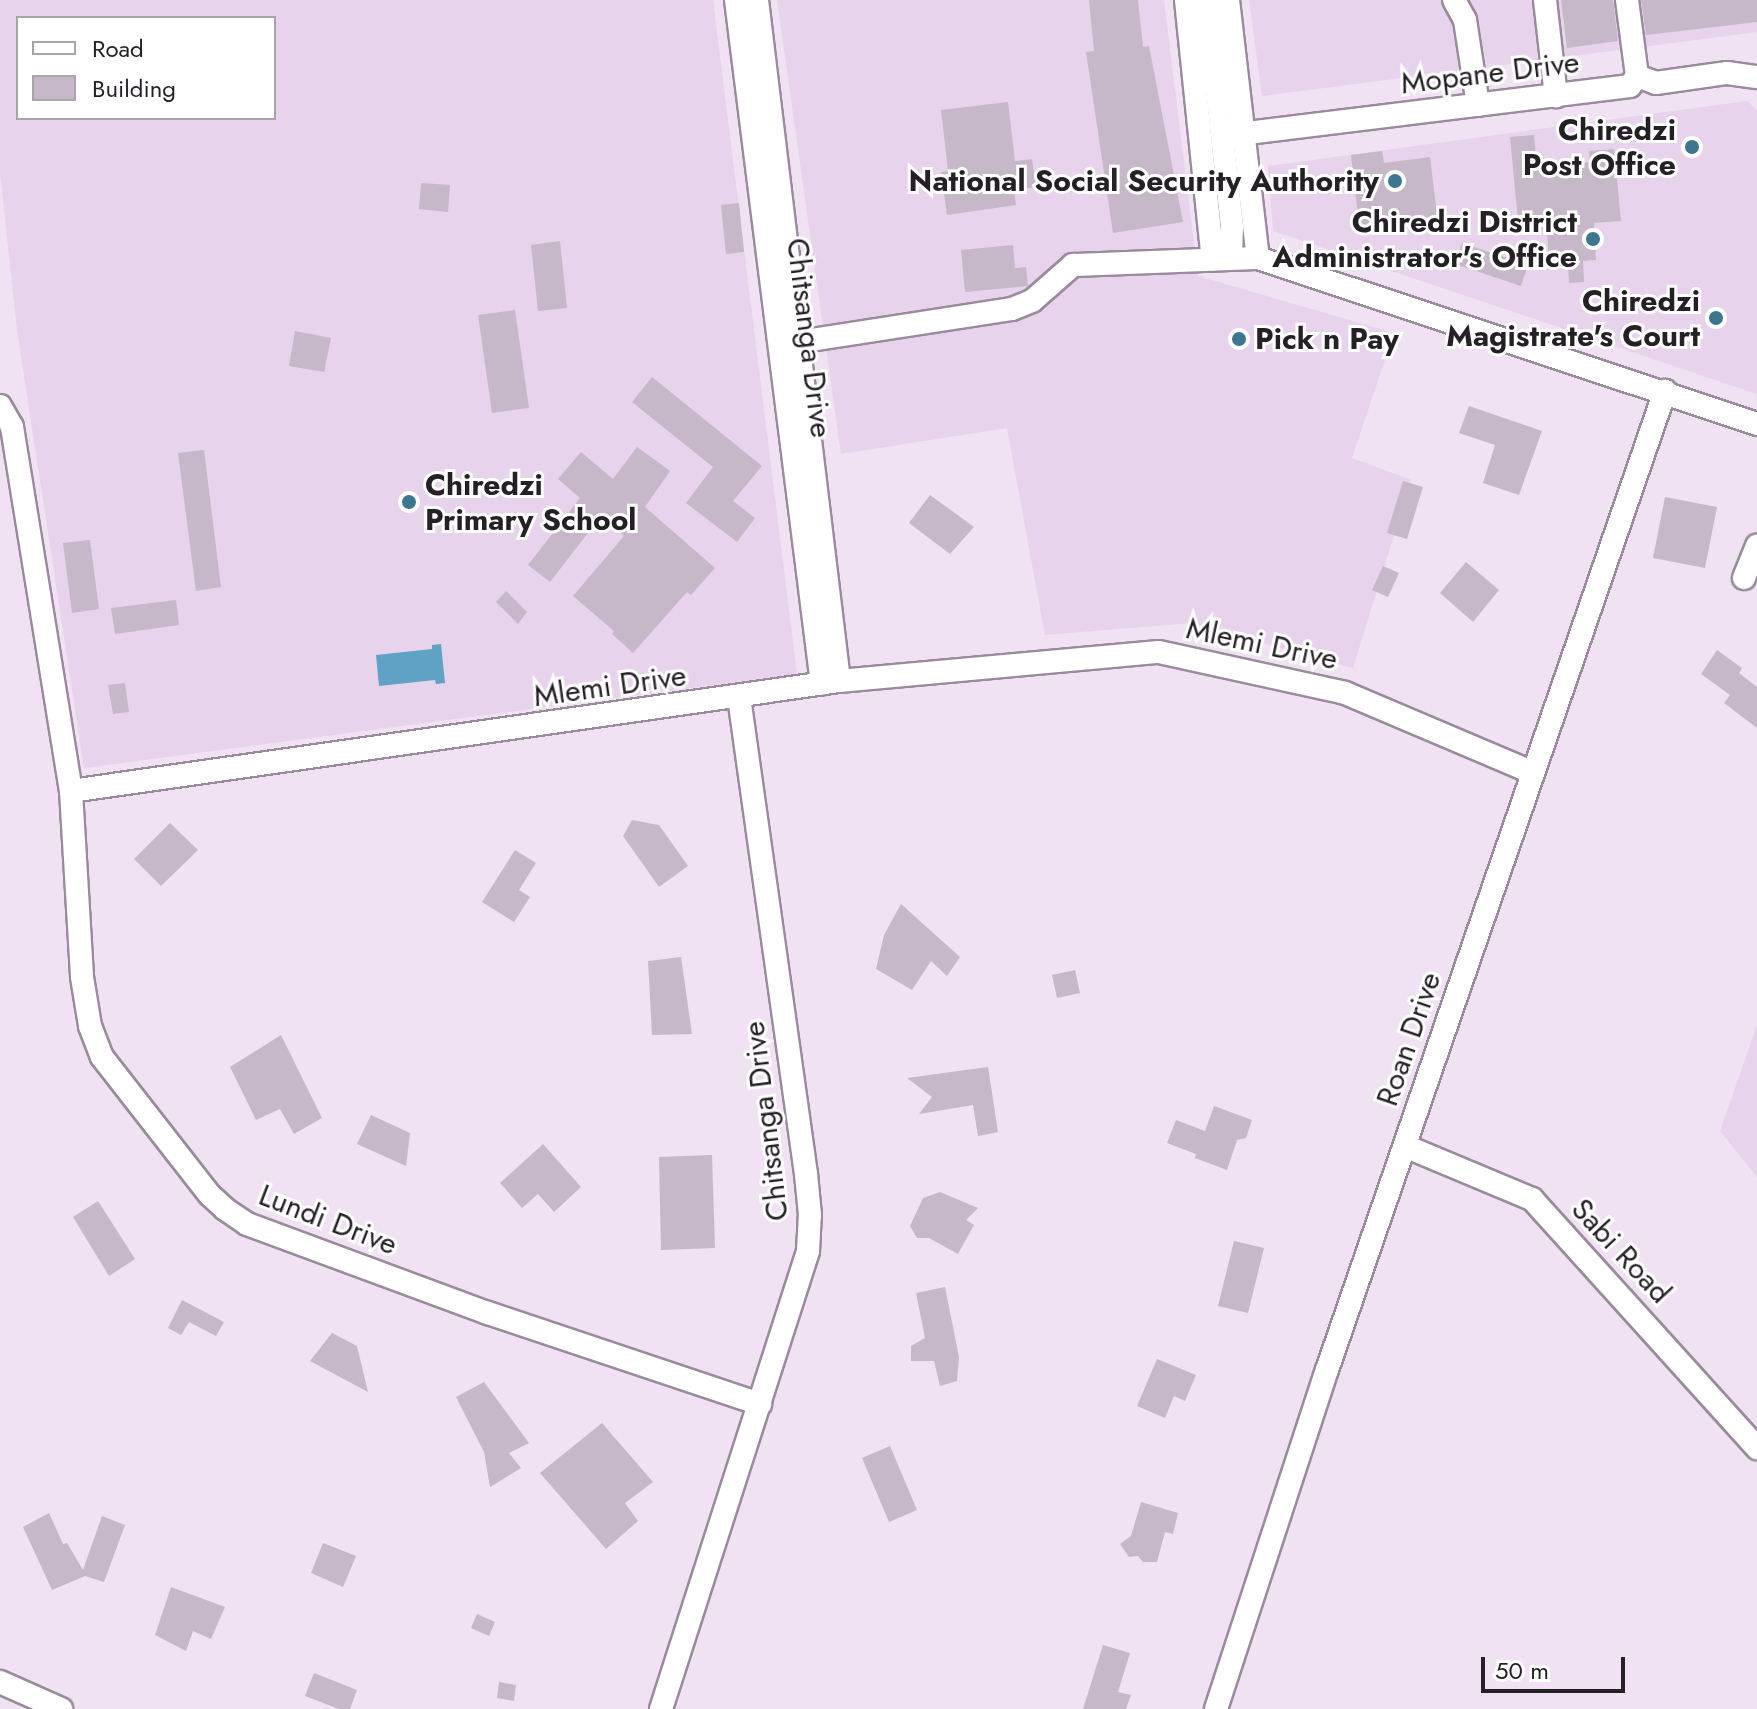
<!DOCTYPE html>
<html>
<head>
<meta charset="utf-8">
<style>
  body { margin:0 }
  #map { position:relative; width:1757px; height:1709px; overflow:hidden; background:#f0e1f3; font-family:Jost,sans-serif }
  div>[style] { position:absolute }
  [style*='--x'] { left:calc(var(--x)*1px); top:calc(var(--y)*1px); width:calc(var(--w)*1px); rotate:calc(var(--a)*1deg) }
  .built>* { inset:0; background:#e7d3eb }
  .water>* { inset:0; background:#60a1c6 }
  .building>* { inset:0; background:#c6b7c9 }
  .roads { filter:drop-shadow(2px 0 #998b9c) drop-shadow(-2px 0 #998b9c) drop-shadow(0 2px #998b9c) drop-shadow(0 -2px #998b9c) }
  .minor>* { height:22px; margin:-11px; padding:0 11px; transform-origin:11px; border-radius:11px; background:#fff }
  .dots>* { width:22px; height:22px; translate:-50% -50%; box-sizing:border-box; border:4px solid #fff; border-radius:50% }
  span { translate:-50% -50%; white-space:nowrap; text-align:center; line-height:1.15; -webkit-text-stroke:6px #fff; paint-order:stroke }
  .street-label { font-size:30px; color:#251f26 }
  .poi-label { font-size:30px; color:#251f26; font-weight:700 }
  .right { translate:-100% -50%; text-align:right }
  .left { translate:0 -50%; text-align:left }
  .legend { position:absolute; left:16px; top:16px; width:260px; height:104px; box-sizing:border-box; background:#fff; border:2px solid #a8a5a8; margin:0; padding:10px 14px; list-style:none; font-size:24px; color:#251f26 }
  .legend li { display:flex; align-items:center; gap:16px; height:40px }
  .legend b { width:40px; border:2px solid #a8a5a8 }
  .scale { position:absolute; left:1481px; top:1657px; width:144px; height:36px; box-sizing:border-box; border:4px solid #251f26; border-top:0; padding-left:10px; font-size:24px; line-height:28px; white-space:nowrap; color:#251f26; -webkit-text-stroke:6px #fff; paint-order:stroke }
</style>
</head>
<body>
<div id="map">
  <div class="built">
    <div style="clip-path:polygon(evenodd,0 0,713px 0,797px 674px,84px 768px,17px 330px,0 172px,0 0,18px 18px,274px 18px,274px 118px,18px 118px,18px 18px)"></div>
    <div style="clip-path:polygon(777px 0,1164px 0,1198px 276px,1394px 333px,1352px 458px,1411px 480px,1353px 668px,1191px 623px,1045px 635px,1007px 428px,841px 454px)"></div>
    <div style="clip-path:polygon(1249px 0,1757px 0,1757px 32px,1262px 96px)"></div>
    <div style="clip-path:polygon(1747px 101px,1757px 110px,1757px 394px,1273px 231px,1268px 166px)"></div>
    <div style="clip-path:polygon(1757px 1025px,1757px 1177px,1720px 1131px)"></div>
  </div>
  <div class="water">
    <div style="clip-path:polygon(441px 644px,445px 683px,436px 684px,435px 680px,379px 686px,376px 655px,432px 649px,432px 645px)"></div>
  </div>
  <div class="building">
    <div style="clip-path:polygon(1089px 0,1138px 0,1143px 47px,1149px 46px,1183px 222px,1113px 233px,1086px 52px,1094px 51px)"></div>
    <div style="clip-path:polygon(1561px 0,1613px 0,1618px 41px,1567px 48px)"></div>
    <div style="clip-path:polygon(1641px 0,1757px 0,1757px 22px,1646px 35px)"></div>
    <div style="clip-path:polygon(1008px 102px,1015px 161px,1032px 159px,1036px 187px,1014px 190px,1016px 205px,947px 215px,941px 172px,948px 171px,941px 110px)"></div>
    <div style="clip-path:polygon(1534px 135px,1537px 167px,1590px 162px,1589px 151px,1614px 149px,1621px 221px,1594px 223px,1596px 260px,1583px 261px,1584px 282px,1569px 283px,1568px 265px,1549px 266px,1547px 229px,1519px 231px,1510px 137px)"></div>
    <div style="clip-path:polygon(1382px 151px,1384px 163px,1430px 157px,1438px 223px,1360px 234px,1351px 155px)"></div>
    <div style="clip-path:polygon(421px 183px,450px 185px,448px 212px,419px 209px)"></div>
    <div style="clip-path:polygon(739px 203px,744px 252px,726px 254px,721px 205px)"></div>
    <div style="clip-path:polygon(560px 241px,567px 308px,538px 311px,531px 245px)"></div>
    <div style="clip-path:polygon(1462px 243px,1528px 265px,1521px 286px,1455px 264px)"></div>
    <div style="clip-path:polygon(1013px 245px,1015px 268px,1026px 267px,1028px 286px,965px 292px,961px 250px)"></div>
    <div style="clip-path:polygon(515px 310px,529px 408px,492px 413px,478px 315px)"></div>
    <div style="clip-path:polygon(295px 331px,331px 338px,324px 372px,289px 366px)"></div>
    <div style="clip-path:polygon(652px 377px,762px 466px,733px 501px,755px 518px,737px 542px,686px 503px,713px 467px,632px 402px)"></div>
    <div style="clip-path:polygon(1469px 406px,1542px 431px,1519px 495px,1483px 483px,1495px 445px,1459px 433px)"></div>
    <div style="clip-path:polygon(637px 447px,670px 471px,645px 507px,715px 568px,691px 595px,687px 592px,633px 653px,612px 634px,614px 631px,573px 596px,624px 536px,601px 516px,550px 582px,528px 565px,580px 498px,558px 479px,581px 452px,613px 479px)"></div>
    <div style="clip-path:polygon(204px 450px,221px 587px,196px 591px,178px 453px)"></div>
    <div style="clip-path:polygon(1403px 481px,1423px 487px,1407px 539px,1387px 533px)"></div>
    <div style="clip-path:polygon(930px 495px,974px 527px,950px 554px,909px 523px)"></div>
    <div style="clip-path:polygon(1665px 497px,1717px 507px,1705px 568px,1653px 558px)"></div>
    <div style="clip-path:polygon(90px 540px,99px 609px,72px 613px,63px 543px)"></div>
    <div style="clip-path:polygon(1466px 562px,1499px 590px,1473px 622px,1440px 593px)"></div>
    <div style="clip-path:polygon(1383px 566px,1399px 573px,1388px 597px,1372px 590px)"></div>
    <div style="clip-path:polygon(506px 591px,527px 612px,518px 624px,496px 602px)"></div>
    <div style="clip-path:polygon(176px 600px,179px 625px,115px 634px,111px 608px)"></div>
    <div style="clip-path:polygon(1717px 650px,1742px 668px,1739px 673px,1757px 687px,1757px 728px,1724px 703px,1730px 695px,1701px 674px)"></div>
    <div style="clip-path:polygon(125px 683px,129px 712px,113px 714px,108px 685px)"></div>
    <div style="clip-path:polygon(632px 820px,659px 825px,688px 866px,659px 887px,623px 836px)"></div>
    <div style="clip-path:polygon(170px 823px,198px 850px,161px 886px,134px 859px)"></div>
    <div style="clip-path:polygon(515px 850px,536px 863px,519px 890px,530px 897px,514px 922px,482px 902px)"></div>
    <div style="clip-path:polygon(901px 904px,960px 957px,947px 976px,931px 961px,912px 990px,876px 969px,884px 935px)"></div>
    <div style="clip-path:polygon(681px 957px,692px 1034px,652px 1035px,648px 961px)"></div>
    <div style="clip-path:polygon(1075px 970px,1080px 993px,1057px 998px,1052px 975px)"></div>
    <div style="clip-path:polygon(281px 1035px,322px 1118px,294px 1134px,280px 1109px,256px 1120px,230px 1067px)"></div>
    <div style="clip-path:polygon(988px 1067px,998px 1132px,978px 1136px,973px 1105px,919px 1114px,932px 1097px,907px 1078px)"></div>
    <div style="clip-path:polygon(1214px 1106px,1252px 1120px,1246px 1138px,1237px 1140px,1227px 1170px,1195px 1158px,1196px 1154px,1167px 1143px,1176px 1120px,1205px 1131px)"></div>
    <div style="clip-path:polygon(371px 1115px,410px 1133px,406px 1166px,357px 1144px)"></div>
    <div style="clip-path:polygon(543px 1144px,581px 1187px,554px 1212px,538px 1194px,522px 1208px,500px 1183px)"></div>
    <div style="clip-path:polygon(712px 1155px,715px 1248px,661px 1250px,659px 1157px)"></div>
    <div style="clip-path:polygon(940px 1192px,978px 1208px,966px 1220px,974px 1225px,958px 1254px,929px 1238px,917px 1238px,910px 1226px,923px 1198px)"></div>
    <div style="clip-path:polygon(98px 1201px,135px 1259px,109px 1276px,73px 1217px)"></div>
    <div style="clip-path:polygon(1234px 1241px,1264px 1248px,1248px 1313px,1218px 1306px)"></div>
    <div style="clip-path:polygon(945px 1287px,959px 1357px,957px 1381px,940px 1386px,934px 1361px,911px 1361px,911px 1346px,925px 1338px,916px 1293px)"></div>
    <div style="clip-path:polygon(182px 1300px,224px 1322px,216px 1336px,189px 1322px,181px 1335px,168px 1328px)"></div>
    <div style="clip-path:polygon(332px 1333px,357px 1346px,368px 1392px,310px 1361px)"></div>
    <div style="clip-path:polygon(1157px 1359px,1196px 1375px,1185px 1401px,1174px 1396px,1165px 1418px,1137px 1406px)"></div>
    <div style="clip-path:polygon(484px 1382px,529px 1443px,509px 1453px,521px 1468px,490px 1487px,484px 1452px,456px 1397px)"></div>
    <div style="clip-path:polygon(602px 1423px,653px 1482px,625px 1503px,638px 1521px,606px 1549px,540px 1473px)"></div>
    <div style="clip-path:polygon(890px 1446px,917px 1510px,889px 1522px,862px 1458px)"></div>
    <div style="clip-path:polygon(1141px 1502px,1178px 1513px,1173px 1534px,1165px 1532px,1157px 1562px,1143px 1562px,1138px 1556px,1129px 1557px,1120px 1544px,1131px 1536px)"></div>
    <div style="clip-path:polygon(49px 1513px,63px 1544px,67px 1543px,83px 1570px,102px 1516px,125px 1525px,104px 1582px,85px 1576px,52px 1590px,23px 1527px)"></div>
    <div style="clip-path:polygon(323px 1543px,356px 1556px,343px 1587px,311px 1573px)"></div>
    <div style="clip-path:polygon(171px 1587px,225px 1607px,211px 1639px,193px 1631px,186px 1651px,155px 1635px)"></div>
    <div style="clip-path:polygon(477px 1614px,495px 1622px,489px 1636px,471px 1628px)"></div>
    <div style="clip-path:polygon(1103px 1645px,1130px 1653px,1118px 1692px,1131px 1695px,1126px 1709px,1083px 1709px)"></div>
    <div style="clip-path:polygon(314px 1673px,357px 1690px,350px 1709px,339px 1709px,305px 1696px)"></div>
    <div style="clip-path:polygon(499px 1682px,516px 1685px,514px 1701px,497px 1698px)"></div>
  </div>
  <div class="roads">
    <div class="minor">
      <div style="--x:736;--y:0;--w:689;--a:82.83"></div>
      <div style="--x:757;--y:0;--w:686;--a:83.13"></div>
      <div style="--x:1186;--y:0;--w:261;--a:84.1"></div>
      <div style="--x:1207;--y:0;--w:228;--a:83.7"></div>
      <div style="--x:1232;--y:227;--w:31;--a:92"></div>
      <div style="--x:1228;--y:0;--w:260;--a:83.4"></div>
      <div style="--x:1454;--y:0;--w:23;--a:61"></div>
      <div style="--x:1465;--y:20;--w:86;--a:81.3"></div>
      <div style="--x:1545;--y:0;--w:97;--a:83.5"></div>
      <div style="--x:1627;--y:0;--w:77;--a:82.5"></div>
      <div style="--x:1223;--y:136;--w:410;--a:-7"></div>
      <div style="--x:1630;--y:86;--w:12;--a:-55"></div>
      <div style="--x:1637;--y:76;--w:20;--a:20"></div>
      <div style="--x:1656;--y:83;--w:72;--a:-8"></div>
      <div style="--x:1727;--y:73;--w:30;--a:8"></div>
      <div style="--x:798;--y:342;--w:217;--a:-8.8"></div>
      <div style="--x:1012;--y:309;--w:22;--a:-22"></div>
      <div style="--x:1032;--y:301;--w:55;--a:-41.3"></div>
      <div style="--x:1073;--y:265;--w:185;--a:-2.2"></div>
      <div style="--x:1258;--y:258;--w:526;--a:18.4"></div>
      <div style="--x:0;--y:406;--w:24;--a:60"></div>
      <div style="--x:12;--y:427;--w:369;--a:80.8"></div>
      <div style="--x:71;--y:791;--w:776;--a:-8.15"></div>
      <div style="--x:839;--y:681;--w:321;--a:-5.2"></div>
      <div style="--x:1159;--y:652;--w:190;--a:12.4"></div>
      <div style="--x:1345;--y:693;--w:202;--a:23"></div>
      <div style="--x:1744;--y:578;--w:35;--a:-68"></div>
      <div style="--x:71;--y:791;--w:186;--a:86.6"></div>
      <div style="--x:82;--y:977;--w:50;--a:80.7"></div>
      <div style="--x:90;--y:1026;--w:33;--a:69"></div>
      <div style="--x:102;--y:1057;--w:175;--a:52"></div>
      <div style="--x:210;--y:1195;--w:21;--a:43"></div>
      <div style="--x:225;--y:1209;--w:27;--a:34"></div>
      <div style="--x:247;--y:1224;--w:257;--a:20.3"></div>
      <div style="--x:488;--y:1313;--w:287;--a:18.5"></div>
      <div style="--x:1405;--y:1146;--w:138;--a:22.7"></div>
      <div style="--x:1532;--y:1199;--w:336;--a:47.9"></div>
      <div style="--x:0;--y:1682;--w:67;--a:23.9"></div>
      <div style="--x:661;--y:1709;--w:481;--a:-72.2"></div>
      <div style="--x:808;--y:1251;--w:36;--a:-87"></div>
      <div style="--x:810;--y:1215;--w:41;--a:-95.6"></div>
      <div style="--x:806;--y:1174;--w:481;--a:-98"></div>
      <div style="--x:1216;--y:1709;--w:357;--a:-71.9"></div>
      <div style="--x:1327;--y:1370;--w:1036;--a:-70.95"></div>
    </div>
  </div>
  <div class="dots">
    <div style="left:1692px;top:147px;background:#3c768f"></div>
    <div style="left:1395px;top:181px;background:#3c768f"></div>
    <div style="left:1593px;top:239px;background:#3c768f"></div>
    <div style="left:1716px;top:318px;background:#3c768f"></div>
    <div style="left:1239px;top:339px;background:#3c768f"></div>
    <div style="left:409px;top:502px;background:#3c768f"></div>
  </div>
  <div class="street-label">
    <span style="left:1490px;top:73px;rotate:-7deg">Mopane Drive</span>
    <span style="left:809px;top:338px;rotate:83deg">Chitsanga Drive</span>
    <span style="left:1262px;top:644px;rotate:12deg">Mlemi Drive</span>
    <span style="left:610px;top:686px;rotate:-8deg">Mlemi Drive</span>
    <span style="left:1409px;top:1039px;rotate:-71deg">Roan Drive</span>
    <span style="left:766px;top:1121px;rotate:-97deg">Chitsanga Drive</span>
    <span style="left:328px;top:1220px;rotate:21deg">Lundi Drive</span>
    <span style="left:1621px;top:1251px;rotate:47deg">Sabi Road</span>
  </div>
  <div class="poi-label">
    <span class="right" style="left:1676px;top:147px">Chiredzi<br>Post Office</span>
    <span class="right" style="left:1379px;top:181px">National Social Security Authority</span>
    <span class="right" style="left:1577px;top:239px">Chiredzi District<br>Administrator's Office</span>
    <span class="right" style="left:1700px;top:318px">Chiredzi<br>Magistrate's Court</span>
    <span class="left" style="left:1255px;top:339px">Pick n Pay</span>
    <span class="left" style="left:425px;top:502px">Chiredzi<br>Primary School</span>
  </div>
  <ul class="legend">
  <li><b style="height:10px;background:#fff"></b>Road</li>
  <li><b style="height:22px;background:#c6b7c9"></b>Building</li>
  </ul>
  <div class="scale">50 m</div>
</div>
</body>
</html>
